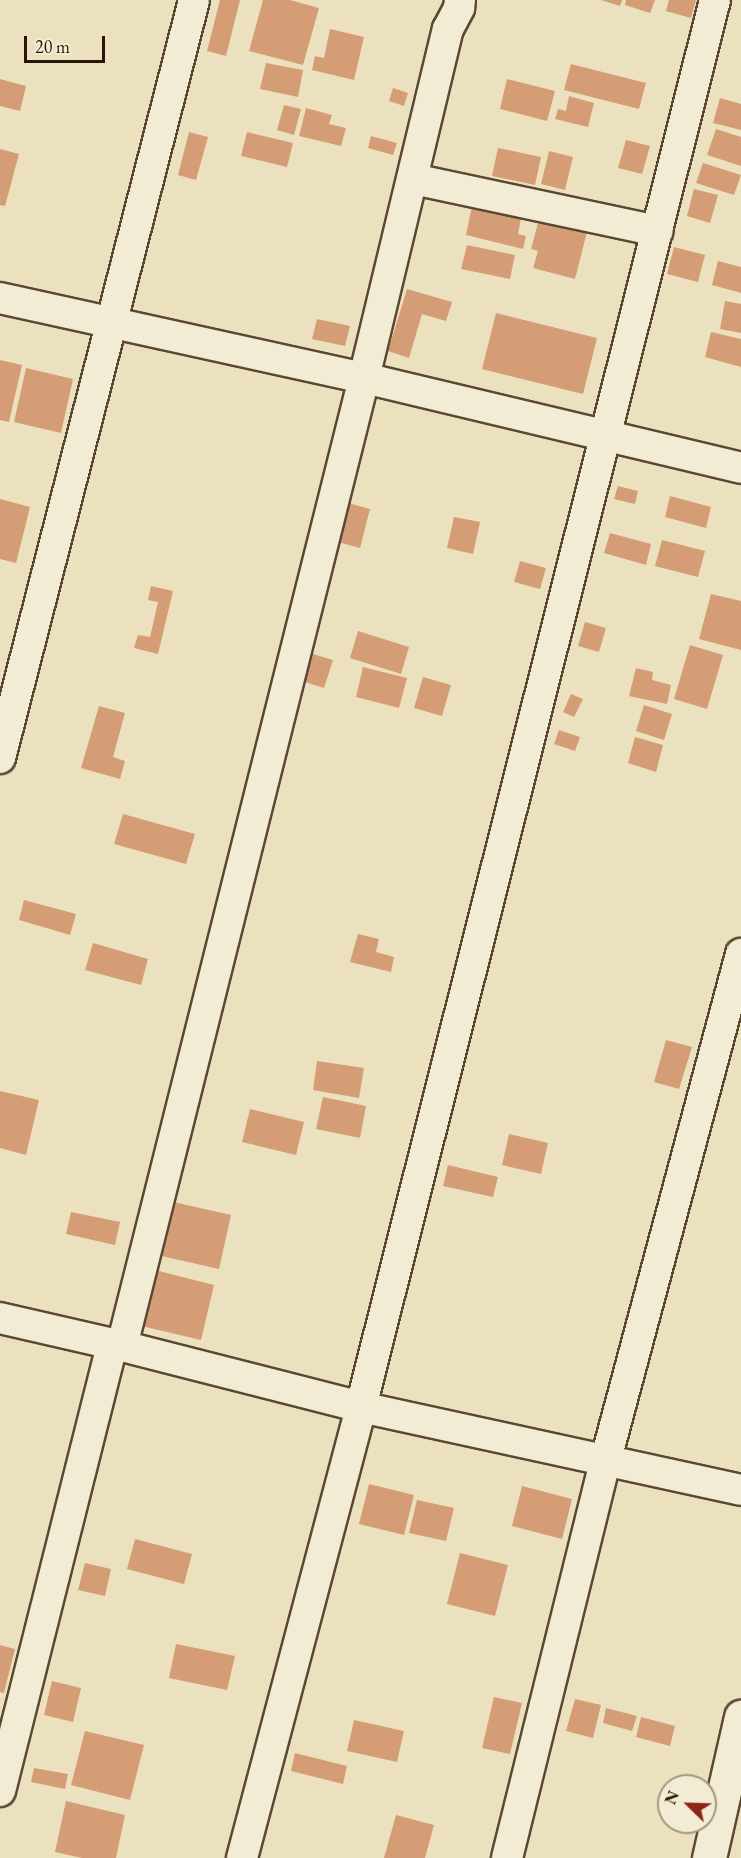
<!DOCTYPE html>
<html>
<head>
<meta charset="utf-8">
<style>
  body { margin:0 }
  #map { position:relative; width:741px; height:1858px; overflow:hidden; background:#ece1be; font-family:"EB Garamond",serif }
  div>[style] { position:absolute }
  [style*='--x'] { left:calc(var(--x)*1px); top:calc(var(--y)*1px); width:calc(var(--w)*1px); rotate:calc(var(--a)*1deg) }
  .building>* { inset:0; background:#d59d76 }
  .roads { filter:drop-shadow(2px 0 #5a4835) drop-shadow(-2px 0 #5a4835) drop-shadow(0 2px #5a4835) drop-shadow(0 -2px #5a4835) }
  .minor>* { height:30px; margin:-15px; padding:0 15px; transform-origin:15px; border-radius:15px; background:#f3ecd5 }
  .tertiary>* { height:33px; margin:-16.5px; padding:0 16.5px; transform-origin:16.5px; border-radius:16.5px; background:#f3ecd5 }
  span { translate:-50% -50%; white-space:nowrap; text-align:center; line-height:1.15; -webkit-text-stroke:5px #f3ecd5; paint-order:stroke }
  .north { position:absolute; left:657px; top:1774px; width:60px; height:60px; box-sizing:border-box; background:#f3ecd5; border:2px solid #a29683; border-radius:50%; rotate:293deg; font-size:16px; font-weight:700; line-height:24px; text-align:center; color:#291507 }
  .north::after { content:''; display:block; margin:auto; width:21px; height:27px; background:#8f2418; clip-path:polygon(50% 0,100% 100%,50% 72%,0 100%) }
  .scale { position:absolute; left:24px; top:36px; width:81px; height:27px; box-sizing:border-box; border:3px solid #291507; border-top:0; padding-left:8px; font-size:18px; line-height:21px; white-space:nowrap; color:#291507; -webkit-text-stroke:4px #f3ecd5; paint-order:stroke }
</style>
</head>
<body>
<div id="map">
  <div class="building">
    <div style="clip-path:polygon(220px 0,240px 0,226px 56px,207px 51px)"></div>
    <div style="clip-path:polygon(263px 0,290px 0,319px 8px,303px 65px,249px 51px)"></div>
    <div style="clip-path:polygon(601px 0,622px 0,620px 6px)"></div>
    <div style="clip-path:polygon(626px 0,655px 0,650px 13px,625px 5px)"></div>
    <div style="clip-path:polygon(669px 0,696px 0,691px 18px,666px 11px)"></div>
    <div style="clip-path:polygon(330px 29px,364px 37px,354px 80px,312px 70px,315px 56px,324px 58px)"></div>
    <div style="clip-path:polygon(266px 63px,303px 70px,298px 97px,260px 89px)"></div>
    <div style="clip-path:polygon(571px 64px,646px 83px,639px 109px,564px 90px)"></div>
    <div style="clip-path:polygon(0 79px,26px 86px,20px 111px,0 106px)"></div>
    <div style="clip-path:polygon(507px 79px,555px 91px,547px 121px,500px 109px)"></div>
    <div style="clip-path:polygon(393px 88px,408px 93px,404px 106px,389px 101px)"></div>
    <div style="clip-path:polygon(569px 96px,594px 103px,588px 127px,555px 119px,558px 109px,566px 111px)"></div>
    <div style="clip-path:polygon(720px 98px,741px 104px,741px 130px,713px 123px)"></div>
    <div style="clip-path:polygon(284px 105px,301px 109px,294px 135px,277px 130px)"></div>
    <div style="clip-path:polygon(306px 108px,332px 115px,329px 124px,346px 128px,341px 146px,299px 136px)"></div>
    <div style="clip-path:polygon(716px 129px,741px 137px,741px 166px,707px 155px)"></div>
    <div style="clip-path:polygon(189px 132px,208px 137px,196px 180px,178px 175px)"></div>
    <div style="clip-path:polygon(247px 132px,293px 143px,287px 167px,241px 156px)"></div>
    <div style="clip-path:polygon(371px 136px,397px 143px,393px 155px,368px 148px)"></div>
    <div style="clip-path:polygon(626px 140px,650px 146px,642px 174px,618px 168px)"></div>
    <div style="clip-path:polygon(498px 148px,541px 157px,535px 185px,492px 176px)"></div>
    <div style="clip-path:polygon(0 149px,19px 154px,5px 206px,0 205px)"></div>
    <div style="clip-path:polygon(549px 151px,573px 157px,565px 190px,541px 184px)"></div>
    <div style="clip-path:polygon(703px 163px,741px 175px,734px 195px,696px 183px)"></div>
    <div style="clip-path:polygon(694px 189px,718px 195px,710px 223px,687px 216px)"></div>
    <div style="clip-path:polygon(472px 206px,521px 218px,518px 234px,526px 236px,523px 249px,466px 235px)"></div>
    <div style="clip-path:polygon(539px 219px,587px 232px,575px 279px,533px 268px,538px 251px,531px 249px)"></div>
    <div style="clip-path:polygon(467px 245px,515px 255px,510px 279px,461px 269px)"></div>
    <div style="clip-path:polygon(674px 247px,705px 255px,698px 282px,667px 274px)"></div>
    <div style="clip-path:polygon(718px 261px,741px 267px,741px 293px,712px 285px)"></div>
    <div style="clip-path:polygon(407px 289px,452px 302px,446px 321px,422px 314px,409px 358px,388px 351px)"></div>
    <div style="clip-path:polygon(725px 301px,741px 304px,741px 333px,720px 329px)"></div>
    <div style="clip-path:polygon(496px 313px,597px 338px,583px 394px,482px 369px)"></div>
    <div style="clip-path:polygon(317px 319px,350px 326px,345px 346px,312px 339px)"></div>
    <div style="clip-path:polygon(711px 332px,741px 339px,741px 367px,705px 357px)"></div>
    <div style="clip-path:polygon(0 360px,22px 365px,9px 422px,0 420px)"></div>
    <div style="clip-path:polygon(26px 368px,73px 379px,61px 433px,14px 422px)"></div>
    <div style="clip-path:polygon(618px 486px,638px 491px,635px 504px,614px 499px)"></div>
    <div style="clip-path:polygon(670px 496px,711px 507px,706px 528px,665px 517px)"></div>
    <div style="clip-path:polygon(0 499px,30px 507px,16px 563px,0 559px)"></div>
    <div style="clip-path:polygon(348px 503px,370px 509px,360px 548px,338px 542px)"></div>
    <div style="clip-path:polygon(454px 517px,480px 522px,473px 554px,447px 548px)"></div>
    <div style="clip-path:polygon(610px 533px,651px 544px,646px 565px,604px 553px)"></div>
    <div style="clip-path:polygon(662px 540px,705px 551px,698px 577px,655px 566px)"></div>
    <div style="clip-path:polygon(520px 561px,546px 568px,540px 589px,514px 582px)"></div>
    <div style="clip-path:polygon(151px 586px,173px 591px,158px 654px,134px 648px,138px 635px,150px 637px,158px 602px,148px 600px)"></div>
    <div style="clip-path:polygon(711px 594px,741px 601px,741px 650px,699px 639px)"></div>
    <div style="clip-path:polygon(585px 622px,606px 628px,599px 652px,578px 646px)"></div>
    <div style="clip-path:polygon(358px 631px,409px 647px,401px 674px,350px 658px)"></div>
    <div style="clip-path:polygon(690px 645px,723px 655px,707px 709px,674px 699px)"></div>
    <div style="clip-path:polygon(313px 654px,333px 660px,324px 688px,305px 682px)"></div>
    <div style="clip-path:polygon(363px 667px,407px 678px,399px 708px,356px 697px)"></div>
    <div style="clip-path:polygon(636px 668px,653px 672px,652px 680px,671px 685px,667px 704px,629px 696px)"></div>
    <div style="clip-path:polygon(423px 677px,451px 685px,442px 716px,414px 708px)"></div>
    <div style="clip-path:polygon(571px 694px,583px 699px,574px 717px,563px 712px)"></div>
    <div style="clip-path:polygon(644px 705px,672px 714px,664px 740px,636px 731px)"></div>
    <div style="clip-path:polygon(99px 706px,125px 713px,113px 757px,125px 761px,120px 779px,81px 768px)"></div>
    <div style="clip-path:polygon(559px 730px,580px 737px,575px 751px,554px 744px)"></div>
    <div style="clip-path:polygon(635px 737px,663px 745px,656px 772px,628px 763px)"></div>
    <div style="clip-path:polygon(123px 814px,195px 834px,186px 864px,114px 844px)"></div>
    <div style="clip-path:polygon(24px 900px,76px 914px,70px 935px,19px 920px)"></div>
    <div style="clip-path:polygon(358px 934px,379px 939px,376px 952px,394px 957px,391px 972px,350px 962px)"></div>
    <div style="clip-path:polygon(93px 943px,148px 959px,141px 985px,85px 970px)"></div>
    <div style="clip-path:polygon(666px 1040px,692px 1047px,679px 1089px,654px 1082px)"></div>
    <div style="clip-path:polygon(317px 1061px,364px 1068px,359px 1098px,313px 1090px)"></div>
    <div style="clip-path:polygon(0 1091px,39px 1100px,26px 1155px,0 1148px)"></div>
    <div style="clip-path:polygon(323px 1097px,366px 1106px,360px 1138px,316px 1129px)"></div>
    <div style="clip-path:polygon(250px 1109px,304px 1122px,296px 1155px,242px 1142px)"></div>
    <div style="clip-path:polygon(509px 1134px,548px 1143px,541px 1174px,502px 1165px)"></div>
    <div style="clip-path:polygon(448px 1165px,498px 1177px,493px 1197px,443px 1186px)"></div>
    <div style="clip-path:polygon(169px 1201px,231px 1215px,219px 1269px,157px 1255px)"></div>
    <div style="clip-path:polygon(71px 1212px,120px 1222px,115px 1245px,66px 1234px)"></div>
    <div style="clip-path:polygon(151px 1269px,214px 1285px,201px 1340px,137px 1325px)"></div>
    <div style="clip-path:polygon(369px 1484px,414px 1495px,404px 1535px,359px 1524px)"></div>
    <div style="clip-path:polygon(522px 1486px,572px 1499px,562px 1539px,512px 1526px)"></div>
    <div style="clip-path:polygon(417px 1500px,454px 1508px,446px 1541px,409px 1533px)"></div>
    <div style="clip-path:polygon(135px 1539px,192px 1554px,184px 1584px,127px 1569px)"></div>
    <div style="clip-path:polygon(460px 1553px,508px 1565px,495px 1616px,447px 1604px)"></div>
    <div style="clip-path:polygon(85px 1563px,111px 1569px,105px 1596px,78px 1590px)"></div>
    <div style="clip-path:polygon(176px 1644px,235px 1656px,227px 1690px,169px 1678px)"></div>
    <div style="clip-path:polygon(0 1645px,15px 1649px,4px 1693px,0 1692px)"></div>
    <div style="clip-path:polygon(52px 1681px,81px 1688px,73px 1722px,44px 1715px)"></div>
    <div style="clip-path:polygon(494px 1697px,522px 1703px,510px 1754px,482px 1748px)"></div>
    <div style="clip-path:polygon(575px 1699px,601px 1705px,593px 1738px,566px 1731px)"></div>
    <div style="clip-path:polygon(606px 1708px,637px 1716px,632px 1731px,603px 1723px)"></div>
    <div style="clip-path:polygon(641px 1717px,675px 1726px,670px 1746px,636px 1737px)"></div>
    <div style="clip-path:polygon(354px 1720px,404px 1731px,397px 1762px,347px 1751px)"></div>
    <div style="clip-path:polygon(85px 1731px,144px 1745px,130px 1800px,71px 1785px)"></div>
    <div style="clip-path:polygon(295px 1753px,347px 1766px,343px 1784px,291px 1771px)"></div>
    <div style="clip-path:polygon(34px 1768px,68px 1774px,65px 1789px,31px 1782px)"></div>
    <div style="clip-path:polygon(66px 1801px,125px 1815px,116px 1858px,82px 1858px,55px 1852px)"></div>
    <div style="clip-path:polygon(396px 1815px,434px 1825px,425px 1858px,384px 1858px)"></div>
  </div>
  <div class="roads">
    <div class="minor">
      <div style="--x:413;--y:179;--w:250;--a:12"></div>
      <div style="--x:0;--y:298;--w:373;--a:12.4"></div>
      <div style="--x:364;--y:378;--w:388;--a:13.4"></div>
      <div style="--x:0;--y:758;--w:782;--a:-75.64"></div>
      <div style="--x:0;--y:1318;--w:125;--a:12.9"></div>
      <div style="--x:122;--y:1346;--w:247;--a:14.3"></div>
      <div style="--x:361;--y:1407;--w:389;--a:12.3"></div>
      <div style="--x:122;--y:1346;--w:998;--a:-75.96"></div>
      <div style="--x:364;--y:378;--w:359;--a:-76.5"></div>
      <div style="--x:448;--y:29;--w:24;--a:-62"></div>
      <div style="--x:459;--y:8;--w:8;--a:-83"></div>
      <div style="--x:0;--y:1791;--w:460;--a:-75.9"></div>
      <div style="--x:242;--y:1858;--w:466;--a:-75.2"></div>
      <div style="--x:361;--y:1407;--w:1451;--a:-75.88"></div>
      <div style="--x:507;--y:1858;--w:411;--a:-76.1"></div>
      <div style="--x:606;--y:1459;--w:523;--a:-75.03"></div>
    </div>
    <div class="tertiary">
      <div style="--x:709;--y:1858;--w:145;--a:-77.2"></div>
    </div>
  </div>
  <div class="north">N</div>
  <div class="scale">20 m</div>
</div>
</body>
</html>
